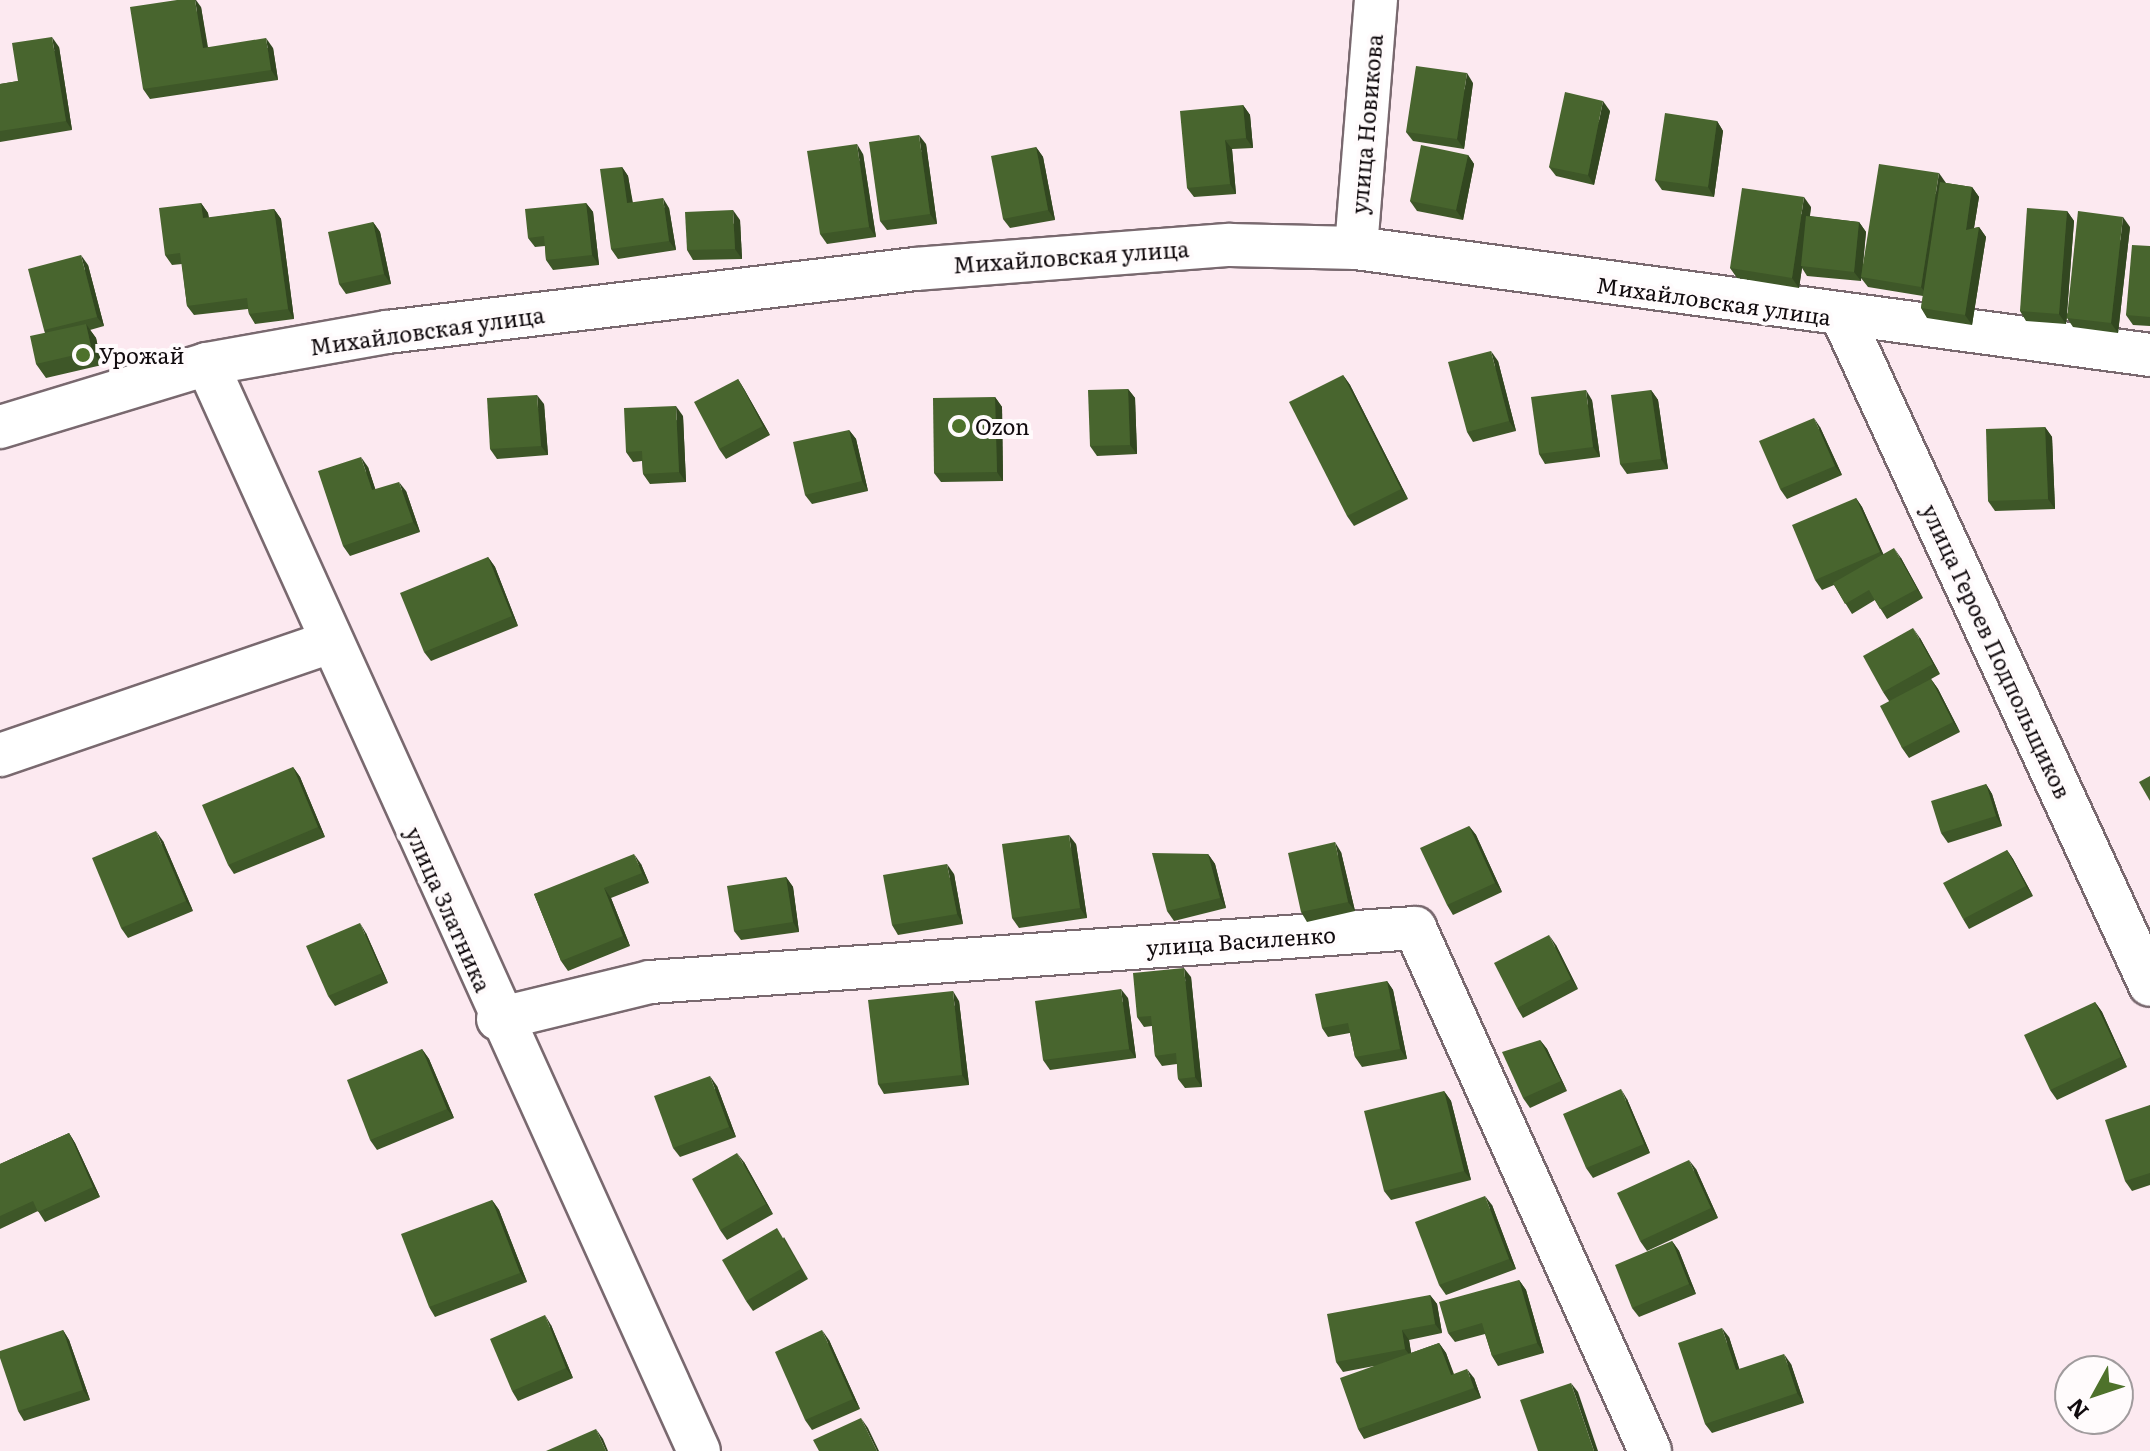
<!DOCTYPE html>
<html>
<head>
<meta charset="utf-8">
<style>
  body { margin:0 }
  #map { position:relative; width:2150px; height:1451px; overflow:hidden; background:#fce9f0; font-family:Literata,serif }
  div>[style] { position:absolute }
  [style*='--x'] { left:calc(var(--x)*1px); top:calc(var(--y)*1px); width:calc(var(--w)*1px); rotate:calc(var(--a)*1deg) }
  .roads { filter:drop-shadow(2px 0 #79696f) drop-shadow(-2px 0 #79696f) drop-shadow(0 2px #79696f) drop-shadow(0 -2px #79696f) }
  .minor>* { height:42px; margin:-21px; padding:0 21px; transform-origin:21px; border-radius:21px; background:#fff }
  .wall>* { inset:0; background:#3e5728 }
  .shaded-wall>* { inset:0; background:#324720 }
  .building>* { inset:0; background:#48652e }
  .dots>* { width:22px; height:22px; translate:-50% -50%; box-sizing:border-box; border:4px solid #fffbfc; border-radius:50% }
  span { translate:-50% -50%; white-space:nowrap; text-align:center; line-height:1.15; -webkit-text-stroke:8px #fffbfc; paint-order:stroke }
  .street-label { font-size:22px; color:#110b0e }
  .poi-label { font-size:22px; color:#110b0e }
  .left { translate:0 -50%; text-align:left }
  .north { position:absolute; left:2054px; top:1355px; width:80px; height:80px; box-sizing:border-box; background:#fffbfc; border:2px solid #a09b9d; border-radius:50%; rotate:230deg; font-size:22px; font-weight:700; line-height:32px; text-align:center; color:#110b0e }
  .north::after { content:''; display:block; margin:auto; width:28px; height:36px; background:#4e722b; clip-path:polygon(50% 0,100% 100%,50% 72%,0 100%) }
</style>
</head>
<body>
<div id="map">
  <div class="roads">
    <div class="minor">
      <div style="--x:1356;--y:248;--w:249;--a:-85.4"></div>
      <div style="--x:1843;--y:318;--w:734;--a:65.28"></div>
      <div style="--x:207;--y:364;--w:1193;--a:65.65"></div>
      <div style="--x:0;--y:427;--w:216;--a:-16.9"></div>
      <div style="--x:207;--y:364;--w:183;--a:-10.1"></div>
      <div style="--x:387;--y:332;--w:532;--a:-6.8"></div>
      <div style="--x:915;--y:269;--w:316;--a:-4.4"></div>
      <div style="--x:1230;--y:245;--w:126;--a:1.4"></div>
      <div style="--x:1356;--y:248;--w:801;--a:7.67"></div>
      <div style="--x:0;--y:755;--w:347;--a:-18.9"></div>
      <div style="--x:498;--y:1019;--w:156;--a:-13.7"></div>
      <div style="--x:650;--y:982;--w:767;--a:-4.04"></div>
      <div style="--x:1415;--y:928;--w:573;--a:65.8"></div>
    </div>
  </div>
  <div class="wall">
    <div style="clip-path:polygon(201px 7px,208px 47px,273px 48px,278px 80px,150px 99px,143px 89px)"></div>
    <div style="clip-path:polygon(59px 47px,72px 130px,0 142px,0 84px,18px 81px)"></div>
    <div style="clip-path:polygon(1473px 83px,1464px 149px,1413px 141px,1406px 132px)"></div>
    <div style="clip-path:polygon(1243px 105px,1250px 115px,1253px 148px,1232px 149px,1236px 194px,1194px 197px,1187px 188px)"></div>
    <div style="clip-path:polygon(1610px 111px,1594px 185px,1556px 176px,1549px 167px)"></div>
    <div style="clip-path:polygon(1717px 121px,1723px 131px,1714px 197px,1662px 190px,1655px 180px)"></div>
    <div style="clip-path:polygon(926px 144px,937px 224px,887px 230px,880px 221px)"></div>
    <div style="clip-path:polygon(1036px 147px,1043px 157px,1055px 220px,1010px 228px,1003px 219px)"></div>
    <div style="clip-path:polygon(863px 154px,876px 237px,827px 244px,820px 234px)"></div>
    <div style="clip-path:polygon(1468px 155px,1474px 164px,1463px 220px,1417px 211px,1410px 201px)"></div>
    <div style="clip-path:polygon(622px 167px,628px 176px,633px 203px,669px 208px,676px 250px,618px 259px,611px 249px)"></div>
    <div style="clip-path:polygon(1946px 183px,1972px 187px,1979px 197px,1974px 228px,1979px 227px,1986px 237px,1972px 325px,1927px 318px,1921px 308px,1923px 296px,1868px 287px,1861px 278px,1861px 281px,1807px 276px,1802px 268px,1799px 288px,1737px 278px,1730px 268px,1811px 207px,1810px 216px,1859px 222px,1866px 232px,1863px 266px)"></div>
    <div style="clip-path:polygon(201px 203px,208px 213px,209px 218px,274px 209px,281px 219px,294px 319px,255px 324px,249px 314px,248px 309px,194px 315px,187px 306px,182px 264px,172px 265px,165px 255px)"></div>
    <div style="clip-path:polygon(586px 203px,593px 212px,599px 265px,553px 270px,546px 260px,545px 246px,535px 247px,528px 238px)"></div>
    <div style="clip-path:polygon(2067px 211px,2074px 221px,2067px 314px,2130px 227px,2118px 333px,2073px 327px,2067px 318px,2066px 324px,2026px 321px,2020px 311px)"></div>
    <div style="clip-path:polygon(740px 220px,742px 259px,693px 260px,687px 250px)"></div>
    <div style="clip-path:polygon(373px 222px,380px 232px,391px 284px,346px 294px,339px 284px)"></div>
    <div style="clip-path:polygon(2150px 246px,2150px 326px,2133px 325px,2126px 315px)"></div>
    <div style="clip-path:polygon(88px 265px,104px 326px,90px 330px,96px 338px,102px 365px,46px 378px,36px 364px,45px 333px,44px 330px)"></div>
    <div style="clip-path:polygon(1498px 361px,1516px 431px,1473px 442px,1467px 432px)"></div>
    <div style="clip-path:polygon(1343px 375px,1350px 385px,1408px 499px,1354px 526px,1347px 516px)"></div>
    <div style="clip-path:polygon(738px 379px,744px 389px,770px 435px,726px 459px,719px 449px)"></div>
    <div style="clip-path:polygon(1128px 389px,1135px 398px,1137px 454px,1097px 456px,1090px 446px)"></div>
    <div style="clip-path:polygon(1651px 390px,1658px 400px,1668px 469px,1627px 474px,1620px 464px)"></div>
    <div style="clip-path:polygon(995px 397px,1002px 407px,1003px 481px,941px 482px,934px 473px)"></div>
    <div style="clip-path:polygon(1592px 400px,1600px 457px,1545px 464px,1539px 454px)"></div>
    <div style="clip-path:polygon(544px 404px,548px 455px,497px 459px,490px 449px)"></div>
    <div style="clip-path:polygon(683px 416px,686px 482px,650px 484px,643px 474px,642px 461px,633px 462px,626px 452px)"></div>
    <div style="clip-path:polygon(1820px 427px,1842px 475px,1787px 499px,1780px 489px)"></div>
    <div style="clip-path:polygon(2045px 427px,2052px 437px,2055px 509px,1995px 511px,1988px 501px)"></div>
    <div style="clip-path:polygon(849px 430px,856px 439px,868px 491px,812px 504px,805px 495px)"></div>
    <div style="clip-path:polygon(368px 467px,375px 489px,406px 491px,420px 532px,350px 556px,343px 546px)"></div>
    <div style="clip-path:polygon(1856px 498px,1862px 507px,1883px 554px,1901px 558px,1923px 598px,1887px 619px,1875px 600px,1852px 614px,1834px 585px,1822px 590px,1815px 580px)"></div>
    <div style="clip-path:polygon(488px 557px,495px 567px,518px 626px,431px 661px,424px 652px)"></div>
    <div style="clip-path:polygon(1920px 638px,1940px 674px,1915px 688px,1931px 679px,1938px 689px,1960px 732px,1909px 758px,1902px 748px,1889px 701px,1883px 692px)"></div>
    <div style="clip-path:polygon(293px 767px,300px 777px,325px 837px,234px 874px,228px 865px)"></div>
    <div style="clip-path:polygon(1986px 784px,1992px 794px,2002px 826px,1948px 843px,1941px 833px)"></div>
    <div style="clip-path:polygon(1469px 826px,1476px 835px,1502px 892px,1453px 915px,1447px 905px)"></div>
    <div style="clip-path:polygon(163px 841px,193px 911px,128px 938px,121px 928px)"></div>
    <div style="clip-path:polygon(1076px 844px,1087px 918px,1019px 928px,1012px 918px)"></div>
    <div style="clip-path:polygon(2007px 850px,2013px 859px,2033px 896px,1969px 929px,1963px 919px)"></div>
    <div style="clip-path:polygon(1341px 852px,1355px 911px,1307px 922px,1301px 912px)"></div>
    <div style="clip-path:polygon(1208px 854px,1215px 864px,1226px 908px,1174px 921px,1167px 911px)"></div>
    <div style="clip-path:polygon(641px 864px,649px 883px,611px 898px,630px 946px,568px 971px,561px 961px,534px 894px)"></div>
    <div style="clip-path:polygon(954px 874px,963px 924px,898px 935px,892px 925px)"></div>
    <div style="clip-path:polygon(786px 877px,793px 887px,799px 932px,741px 940px,734px 931px)"></div>
    <div style="clip-path:polygon(366px 933px,388px 983px,335px 1006px,328px 996px)"></div>
    <div style="clip-path:polygon(1556px 945px,1578px 989px,1523px 1018px,1517px 1008px)"></div>
    <div style="clip-path:polygon(1191px 977px,1202px 1087px,1185px 1088px,1178px 1079px,1177px 1064px,1162px 1066px,1155px 1056px,1152px 1026px,1144px 1027px,1137px 1017px)"></div>
    <div style="clip-path:polygon(1387px 981px,1393px 990px,1407px 1059px,1362px 1067px,1355px 1057px,1350px 1033px,1328px 1037px,1322px 1028px)"></div>
    <div style="clip-path:polygon(1128px 998px,1136px 1058px,1050px 1070px,1043px 1060px)"></div>
    <div style="clip-path:polygon(959px 1001px,969px 1085px,884px 1094px,878px 1084px)"></div>
    <div style="clip-path:polygon(2095px 1002px,2102px 1012px,2127px 1067px,2057px 1100px,2050px 1090px)"></div>
    <div style="clip-path:polygon(1540px 1040px,1547px 1049px,1567px 1091px,1530px 1108px,1523px 1098px)"></div>
    <div style="clip-path:polygon(422px 1049px,429px 1059px,454px 1118px,377px 1150px,370px 1140px)"></div>
    <div style="clip-path:polygon(717px 1086px,736px 1137px,680px 1157px,673px 1148px)"></div>
    <div style="clip-path:polygon(1444px 1091px,1451px 1101px,1471px 1180px,1391px 1200px,1384px 1191px)"></div>
    <div style="clip-path:polygon(1627px 1099px,1650px 1153px,1593px 1178px,1586px 1168px)"></div>
    <div style="clip-path:polygon(2150px 1105px,2150px 1185px,2132px 1191px,2125px 1181px)"></div>
    <div style="clip-path:polygon(69px 1133px,75px 1143px,100px 1197px,45px 1222px,38px 1211px,0 1229px,0 1164px)"></div>
    <div style="clip-path:polygon(744px 1162px,773px 1214px,727px 1240px,720px 1230px)"></div>
    <div style="clip-path:polygon(1696px 1169px,1718px 1218px,1647px 1251px,1640px 1241px)"></div>
    <div style="clip-path:polygon(492px 1200px,499px 1210px,527px 1282px,435px 1317px,429px 1307px)"></div>
    <div style="clip-path:polygon(1492px 1205px,1516px 1269px,1446px 1295px,1439px 1285px)"></div>
    <div style="clip-path:polygon(784px 1237px,808px 1279px,753px 1311px,746px 1301px)"></div>
    <div style="clip-path:polygon(1672px 1241px,1679px 1251px,1696px 1294px,1639px 1317px,1632px 1308px)"></div>
    <div style="clip-path:polygon(1519px 1280px,1526px 1290px,1544px 1353px,1498px 1366px,1492px 1356px,1485px 1334px,1455px 1342px,1448px 1333px)"></div>
    <div style="clip-path:polygon(1430px 1295px,1437px 1304px,1442px 1333px,1409px 1340px,1411px 1353px,1439px 1343px,1446px 1353px,1454px 1374px,1474px 1378px,1481px 1398px,1364px 1439px,1358px 1429px,1374px 1366px,1343px 1372px,1336px 1362px)"></div>
    <div style="clip-path:polygon(551px 1325px,573px 1378px,518px 1401px,512px 1391px)"></div>
    <div style="clip-path:polygon(63px 1330px,69px 1340px,90px 1400px,24px 1421px,18px 1411px)"></div>
    <div style="clip-path:polygon(1729px 1337px,1739px 1369px,1791px 1364px,1804px 1403px,1712px 1433px,1705px 1424px)"></div>
    <div style="clip-path:polygon(829px 1340px,860px 1409px,812px 1430px,805px 1420px)"></div>
  </div>
  <div class="shaded-wall">
    <div style="clip-path:polygon(195px 0,196px 0,201px 7px,209px 58px,203px 48px)"></div>
    <div style="clip-path:polygon(52px 37px,59px 47px,72px 130px,66px 121px)"></div>
    <div style="clip-path:polygon(266px 38px,273px 48px,278px 80px,271px 70px)"></div>
    <div style="clip-path:polygon(1467px 73px,1473px 83px,1464px 149px,1457px 139px)"></div>
    <div style="clip-path:polygon(1603px 101px,1610px 111px,1594px 185px,1588px 175px)"></div>
    <div style="clip-path:polygon(1243px 105px,1250px 115px,1253px 148px,1246px 138px)"></div>
    <div style="clip-path:polygon(1717px 121px,1723px 131px,1714px 197px,1708px 187px)"></div>
    <div style="clip-path:polygon(919px 135px,926px 144px,937px 224px,930px 214px)"></div>
    <div style="clip-path:polygon(1225px 140px,1232px 149px,1236px 194px,1230px 184px)"></div>
    <div style="clip-path:polygon(857px 144px,863px 154px,876px 237px,869px 227px)"></div>
    <div style="clip-path:polygon(1036px 147px,1043px 157px,1055px 220px,1048px 210px)"></div>
    <div style="clip-path:polygon(1468px 155px,1474px 164px,1463px 220px,1456px 210px)"></div>
    <div style="clip-path:polygon(622px 167px,628px 176px,634px 213px,627px 203px)"></div>
    <div style="clip-path:polygon(1939px 173px,1946px 183px,1928px 296px,1921px 287px)"></div>
    <div style="clip-path:polygon(1972px 187px,1979px 197px,1972px 240px,1966px 230px)"></div>
    <div style="clip-path:polygon(1804px 197px,1811px 207px,1799px 288px,1792px 278px)"></div>
    <div style="clip-path:polygon(663px 198px,669px 208px,676px 250px,669px 241px)"></div>
    <div style="clip-path:polygon(201px 203px,208px 213px,210px 228px,203px 218px)"></div>
    <div style="clip-path:polygon(586px 203px,593px 212px,599px 265px,592px 255px)"></div>
    <div style="clip-path:polygon(274px 209px,281px 219px,294px 319px,288px 309px)"></div>
    <div style="clip-path:polygon(733px 210px,740px 220px,742px 259px,735px 249px)"></div>
    <div style="clip-path:polygon(2067px 211px,2074px 221px,2066px 324px,2059px 314px)"></div>
    <div style="clip-path:polygon(2123px 217px,2130px 227px,2118px 333px,2111px 323px)"></div>
    <div style="clip-path:polygon(373px 222px,380px 232px,391px 284px,384px 274px)"></div>
    <div style="clip-path:polygon(1859px 222px,1866px 232px,1861px 281px,1854px 272px)"></div>
    <div style="clip-path:polygon(1979px 227px,1986px 237px,1972px 325px,1965px 315px)"></div>
    <div style="clip-path:polygon(81px 255px,88px 265px,104px 326px,97px 317px)"></div>
    <div style="clip-path:polygon(86px 324px,96px 338px,102px 365px,92px 351px)"></div>
    <div style="clip-path:polygon(1491px 351px,1498px 361px,1516px 431px,1509px 421px)"></div>
    <div style="clip-path:polygon(1343px 375px,1350px 385px,1408px 499px,1401px 489px)"></div>
    <div style="clip-path:polygon(738px 379px,744px 389px,770px 435px,763px 426px)"></div>
    <div style="clip-path:polygon(1128px 389px,1135px 398px,1137px 454px,1130px 445px)"></div>
    <div style="clip-path:polygon(1586px 390px,1592px 400px,1600px 457px,1593px 447px)"></div>
    <div style="clip-path:polygon(1651px 390px,1658px 400px,1668px 469px,1661px 459px)"></div>
    <div style="clip-path:polygon(537px 395px,544px 404px,548px 455px,541px 446px)"></div>
    <div style="clip-path:polygon(995px 397px,1002px 407px,1003px 481px,997px 472px)"></div>
    <div style="clip-path:polygon(676px 406px,683px 416px,686px 482px,679px 472px)"></div>
    <div style="clip-path:polygon(1814px 418px,1820px 427px,1842px 475px,1835px 466px)"></div>
    <div style="clip-path:polygon(2045px 427px,2052px 437px,2055px 509px,2048px 499px)"></div>
    <div style="clip-path:polygon(849px 430px,856px 439px,868px 491px,862px 481px)"></div>
    <div style="clip-path:polygon(361px 457px,368px 467px,379px 500px,372px 490px)"></div>
    <div style="clip-path:polygon(399px 482px,406px 491px,420px 532px,413px 522px)"></div>
    <div style="clip-path:polygon(1856px 498px,1862px 507px,1887px 562px,1880px 552px)"></div>
    <div style="clip-path:polygon(1894px 548px,1901px 558px,1923px 598px,1917px 589px)"></div>
    <div style="clip-path:polygon(488px 557px,495px 567px,518px 626px,512px 616px)"></div>
    <div style="clip-path:polygon(1913px 628px,1920px 638px,1940px 674px,1933px 664px)"></div>
    <div style="clip-path:polygon(1931px 679px,1938px 689px,1960px 732px,1953px 722px)"></div>
    <div style="clip-path:polygon(293px 767px,300px 777px,325px 837px,318px 827px)"></div>
    <div style="clip-path:polygon(1986px 784px,1992px 794px,2002px 826px,1996px 816px)"></div>
    <div style="clip-path:polygon(1469px 826px,1476px 835px,1502px 892px,1495px 883px)"></div>
    <div style="clip-path:polygon(156px 831px,163px 841px,193px 911px,186px 901px)"></div>
    <div style="clip-path:polygon(1069px 835px,1076px 844px,1087px 918px,1080px 908px)"></div>
    <div style="clip-path:polygon(1335px 842px,1341px 852px,1355px 911px,1348px 902px)"></div>
    <div style="clip-path:polygon(2007px 850px,2013px 859px,2033px 896px,2026px 886px)"></div>
    <div style="clip-path:polygon(634px 854px,641px 864px,649px 883px,642px 873px)"></div>
    <div style="clip-path:polygon(1208px 854px,1215px 864px,1226px 908px,1220px 898px)"></div>
    <div style="clip-path:polygon(947px 864px,954px 874px,963px 924px,957px 914px)"></div>
    <div style="clip-path:polygon(786px 877px,793px 887px,799px 932px,793px 922px)"></div>
    <div style="clip-path:polygon(604px 888px,611px 898px,630px 946px,623px 936px)"></div>
    <div style="clip-path:polygon(360px 923px,366px 933px,388px 983px,382px 973px)"></div>
    <div style="clip-path:polygon(1549px 935px,1556px 945px,1578px 989px,1571px 979px)"></div>
    <div style="clip-path:polygon(1184px 968px,1191px 977px,1202px 1087px,1195px 1077px)"></div>
    <div style="clip-path:polygon(1387px 981px,1393px 990px,1407px 1059px,1400px 1049px)"></div>
    <div style="clip-path:polygon(1121px 989px,1128px 998px,1136px 1058px,1129px 1049px)"></div>
    <div style="clip-path:polygon(953px 991px,959px 1001px,969px 1085px,962px 1075px)"></div>
    <div style="clip-path:polygon(2095px 1002px,2102px 1012px,2127px 1067px,2121px 1057px)"></div>
    <div style="clip-path:polygon(1540px 1040px,1547px 1049px,1567px 1091px,1561px 1081px)"></div>
    <div style="clip-path:polygon(422px 1049px,429px 1059px,454px 1118px,447px 1109px)"></div>
    <div style="clip-path:polygon(710px 1076px,717px 1086px,736px 1137px,729px 1127px)"></div>
    <div style="clip-path:polygon(1621px 1089px,1627px 1099px,1650px 1153px,1644px 1144px)"></div>
    <div style="clip-path:polygon(1444px 1091px,1451px 1101px,1471px 1180px,1464px 1171px)"></div>
    <div style="clip-path:polygon(69px 1133px,75px 1143px,100px 1197px,93px 1187px)"></div>
    <div style="clip-path:polygon(737px 1153px,744px 1162px,773px 1214px,766px 1204px)"></div>
    <div style="clip-path:polygon(1689px 1160px,1696px 1169px,1718px 1218px,1711px 1208px)"></div>
    <div style="clip-path:polygon(1485px 1196px,1492px 1205px,1516px 1269px,1509px 1259px)"></div>
    <div style="clip-path:polygon(492px 1200px,499px 1210px,527px 1282px,520px 1273px)"></div>
    <div style="clip-path:polygon(1672px 1241px,1679px 1251px,1696px 1294px,1689px 1284px)"></div>
    <div style="clip-path:polygon(1519px 1280px,1526px 1290px,1544px 1353px,1537px 1343px)"></div>
    <div style="clip-path:polygon(1430px 1295px,1437px 1304px,1442px 1333px,1435px 1324px)"></div>
    <div style="clip-path:polygon(545px 1315px,551px 1325px,573px 1378px,566px 1368px)"></div>
    <div style="clip-path:polygon(1722px 1328px,1729px 1337px,1743px 1380px,1736px 1370px)"></div>
    <div style="clip-path:polygon(63px 1330px,69px 1340px,90px 1400px,83px 1390px)"></div>
    <div style="clip-path:polygon(822px 1330px,829px 1340px,860px 1409px,853px 1399px)"></div>
    <div style="clip-path:polygon(1402px 1330px,1409px 1340px,1412px 1358px,1405px 1349px)"></div>
    <div style="clip-path:polygon(1439px 1343px,1446px 1353px,1457px 1385px,1451px 1375px)"></div>
    <div style="clip-path:polygon(1784px 1354px,1791px 1364px,1804px 1403px,1797px 1393px)"></div>
    <div style="clip-path:polygon(1467px 1369px,1474px 1378px,1481px 1398px,1474px 1388px)"></div>
    <div style="clip-path:polygon(1571px 1383px,1578px 1392px,1598px 1451px,1594px 1451px)"></div>
    <div style="clip-path:polygon(861px 1418px,868px 1428px,879px 1451px,877px 1451px)"></div>
    <div style="clip-path:polygon(596px 1429px,603px 1439px,608px 1451px,606px 1451px)"></div>
  </div>
  <div class="building">
    <div style="clip-path:polygon(177px 0,195px 0,203px 48px,266px 38px,271px 70px,143px 89px,130px 7px)"></div>
    <div style="clip-path:polygon(52px 37px,66px 121px,0 131px,0 84px,18px 81px,12px 43px)"></div>
    <div style="clip-path:polygon(1416px 66px,1467px 73px,1457px 139px,1406px 132px)"></div>
    <div style="clip-path:polygon(1565px 92px,1603px 101px,1588px 175px,1549px 167px)"></div>
    <div style="clip-path:polygon(1243px 105px,1246px 138px,1225px 140px,1230px 184px,1187px 188px,1180px 111px)"></div>
    <div style="clip-path:polygon(1665px 113px,1717px 121px,1708px 187px,1655px 180px)"></div>
    <div style="clip-path:polygon(919px 135px,930px 214px,880px 221px,869px 142px)"></div>
    <div style="clip-path:polygon(857px 144px,869px 227px,820px 234px,807px 151px)"></div>
    <div style="clip-path:polygon(1421px 145px,1468px 155px,1456px 210px,1410px 201px)"></div>
    <div style="clip-path:polygon(1036px 147px,1048px 210px,1003px 219px,991px 156px)"></div>
    <div style="clip-path:polygon(1879px 164px,1939px 173px,1921px 287px,1861px 277px)"></div>
    <div style="clip-path:polygon(622px 167px,627px 203px,663px 198px,669px 241px,611px 249px,600px 169px)"></div>
    <div style="clip-path:polygon(1940px 182px,1972px 187px,1966px 230px,1979px 227px,1965px 315px,1921px 308px)"></div>
    <div style="clip-path:polygon(1742px 188px,1804px 197px,1792px 278px,1730px 268px)"></div>
    <div style="clip-path:polygon(201px 203px,203px 218px,274px 209px,288px 309px,249px 314px,247px 298px,187px 306px,180px 253px,165px 255px,159px 208px)"></div>
    <div style="clip-path:polygon(586px 203px,592px 255px,546px 260px,544px 236px,528px 238px,525px 209px)"></div>
    <div style="clip-path:polygon(2027px 208px,2067px 211px,2059px 314px,2020px 311px)"></div>
    <div style="clip-path:polygon(733px 210px,735px 249px,687px 250px,685px 212px)"></div>
    <div style="clip-path:polygon(2078px 211px,2123px 217px,2111px 323px,2067px 318px)"></div>
    <div style="clip-path:polygon(1806px 216px,1859px 222px,1854px 272px,1801px 266px)"></div>
    <div style="clip-path:polygon(373px 222px,384px 274px,339px 284px,328px 232px)"></div>
    <div style="clip-path:polygon(2132px 245px,2150px 246px,2150px 317px,2126px 315px)"></div>
    <div style="clip-path:polygon(81px 255px,97px 317px,44px 330px,28px 269px)"></div>
    <div style="clip-path:polygon(86px 324px,92px 351px,36px 364px,30px 336px)"></div>
    <div style="clip-path:polygon(1491px 351px,1509px 421px,1467px 432px,1448px 362px)"></div>
    <div style="clip-path:polygon(1343px 375px,1401px 489px,1347px 516px,1289px 402px)"></div>
    <div style="clip-path:polygon(738px 379px,763px 426px,719px 449px,694px 402px)"></div>
    <div style="clip-path:polygon(1128px 389px,1130px 445px,1090px 446px,1088px 390px)"></div>
    <div style="clip-path:polygon(1586px 390px,1593px 447px,1539px 454px,1531px 397px)"></div>
    <div style="clip-path:polygon(1651px 390px,1661px 459px,1620px 464px,1611px 395px)"></div>
    <div style="clip-path:polygon(537px 395px,541px 446px,490px 449px,487px 398px)"></div>
    <div style="clip-path:polygon(995px 397px,997px 472px,934px 473px,933px 398px)"></div>
    <div style="clip-path:polygon(676px 406px,679px 472px,643px 474px,642px 451px,626px 452px,624px 408px)"></div>
    <div style="clip-path:polygon(1814px 418px,1835px 466px,1780px 489px,1759px 441px)"></div>
    <div style="clip-path:polygon(2045px 427px,2048px 499px,1988px 501px,1986px 429px)"></div>
    <div style="clip-path:polygon(849px 430px,862px 481px,805px 495px,793px 442px)"></div>
    <div style="clip-path:polygon(361px 457px,372px 490px,399px 482px,413px 522px,343px 546px,318px 471px)"></div>
    <div style="clip-path:polygon(1856px 498px,1880px 552px,1815px 580px,1792px 525px)"></div>
    <div style="clip-path:polygon(1894px 548px,1917px 589px,1880px 609px,1869px 590px,1845px 604px,1833px 583px)"></div>
    <div style="clip-path:polygon(488px 557px,512px 616px,424px 652px,400px 593px)"></div>
    <div style="clip-path:polygon(1913px 628px,1933px 664px,1883px 692px,1863px 656px)"></div>
    <div style="clip-path:polygon(1931px 679px,1953px 722px,1902px 748px,1880px 706px)"></div>
    <div style="clip-path:polygon(293px 767px,318px 827px,228px 865px,202px 805px)"></div>
    <div style="clip-path:polygon(2150px 776px,2150px 801px,2139px 782px)"></div>
    <div style="clip-path:polygon(1986px 784px,1996px 816px,1941px 833px,1931px 801px)"></div>
    <div style="clip-path:polygon(1469px 826px,1495px 883px,1447px 905px,1420px 848px)"></div>
    <div style="clip-path:polygon(156px 831px,186px 901px,121px 928px,92px 858px)"></div>
    <div style="clip-path:polygon(1069px 835px,1080px 908px,1012px 918px,1002px 844px)"></div>
    <div style="clip-path:polygon(1335px 842px,1348px 902px,1301px 912px,1288px 853px)"></div>
    <div style="clip-path:polygon(2007px 850px,2026px 886px,1963px 919px,1943px 883px)"></div>
    <div style="clip-path:polygon(1152px 853px,1208px 854px,1220px 898px,1167px 911px)"></div>
    <div style="clip-path:polygon(634px 854px,642px 873px,604px 888px,623px 936px,561px 961px,534px 894px)"></div>
    <div style="clip-path:polygon(947px 864px,957px 914px,892px 925px,883px 875px)"></div>
    <div style="clip-path:polygon(786px 877px,793px 922px,734px 931px,727px 886px)"></div>
    <div style="clip-path:polygon(360px 923px,382px 973px,328px 996px,306px 946px)"></div>
    <div style="clip-path:polygon(1549px 935px,1571px 979px,1517px 1008px,1494px 963px)"></div>
    <div style="clip-path:polygon(1184px 968px,1195px 1077px,1178px 1079px,1176px 1053px,1155px 1056px,1151px 1016px,1137px 1017px,1133px 973px)"></div>
    <div style="clip-path:polygon(1387px 981px,1400px 1049px,1355px 1057px,1348px 1023px,1322px 1028px,1315px 994px)"></div>
    <div style="clip-path:polygon(1121px 989px,1129px 1049px,1043px 1060px,1035px 1001px)"></div>
    <div style="clip-path:polygon(953px 991px,962px 1075px,878px 1084px,868px 1000px)"></div>
    <div style="clip-path:polygon(2095px 1002px,2121px 1057px,2050px 1090px,2024px 1035px)"></div>
    <div style="clip-path:polygon(1540px 1040px,1561px 1081px,1523px 1098px,1502px 1052px)"></div>
    <div style="clip-path:polygon(422px 1049px,447px 1109px,370px 1140px,347px 1080px)"></div>
    <div style="clip-path:polygon(710px 1076px,729px 1127px,673px 1148px,654px 1096px)"></div>
    <div style="clip-path:polygon(1621px 1089px,1644px 1144px,1586px 1168px,1563px 1114px)"></div>
    <div style="clip-path:polygon(1444px 1091px,1464px 1171px,1384px 1191px,1364px 1111px)"></div>
    <div style="clip-path:polygon(2150px 1105px,2150px 1173px,2125px 1181px,2105px 1120px)"></div>
    <div style="clip-path:polygon(69px 1133px,93px 1187px,38px 1212px,33px 1201px,0 1216px,0 1164px)"></div>
    <div style="clip-path:polygon(737px 1153px,766px 1204px,720px 1230px,692px 1179px)"></div>
    <div style="clip-path:polygon(1689px 1160px,1711px 1208px,1640px 1241px,1617px 1193px)"></div>
    <div style="clip-path:polygon(1485px 1196px,1509px 1259px,1439px 1285px,1415px 1222px)"></div>
    <div style="clip-path:polygon(492px 1200px,520px 1273px,429px 1307px,401px 1234px)"></div>
    <div style="clip-path:polygon(777px 1228px,801px 1269px,746px 1301px,722px 1260px)"></div>
    <div style="clip-path:polygon(1672px 1241px,1689px 1284px,1632px 1308px,1615px 1265px)"></div>
    <div style="clip-path:polygon(1519px 1280px,1537px 1343px,1492px 1356px,1482px 1323px,1448px 1333px,1439px 1302px)"></div>
    <div style="clip-path:polygon(1430px 1295px,1435px 1324px,1402px 1330px,1405px 1349px,1336px 1362px,1327px 1314px)"></div>
    <div style="clip-path:polygon(545px 1315px,566px 1368px,512px 1391px,490px 1339px)"></div>
    <div style="clip-path:polygon(1722px 1328px,1736px 1370px,1784px 1354px,1797px 1393px,1705px 1424px,1678px 1343px)"></div>
    <div style="clip-path:polygon(63px 1330px,83px 1390px,18px 1411px,0 1358px,0 1351px)"></div>
    <div style="clip-path:polygon(822px 1330px,853px 1399px,805px 1420px,775px 1352px)"></div>
    <div style="clip-path:polygon(1439px 1343px,1451px 1375px,1467px 1369px,1474px 1388px,1358px 1429px,1340px 1378px)"></div>
    <div style="clip-path:polygon(1571px 1383px,1594px 1451px,1538px 1451px,1520px 1400px)"></div>
    <div style="clip-path:polygon(861px 1418px,877px 1451px,819px 1451px,813px 1440px)"></div>
    <div style="clip-path:polygon(596px 1429px,606px 1451px,546px 1451px)"></div>
  </div>
  <div class="dots">
    <div style="left:83px;top:355px;background:#4e722b"></div>
    <div style="left:959px;top:426px;background:#4e722b"></div>
  </div>
  <div class="street-label">
    <span style="left:1366px;top:124px;rotate:-85deg">улица Новикова</span>
    <span style="left:1071px;top:256px;rotate:-4deg">Михайловская улица</span>
    <span style="left:1714px;top:300px;rotate:8deg">Михайловская улица</span>
    <span style="left:427px;top:330px;rotate:-8deg">Михайловская улица</span>
    <span style="left:1997px;top:651px;rotate:65deg">улица Героев Подпольщиков</span>
    <span style="left:449px;top:909px;rotate:66deg">улица Златника</span>
    <span style="left:1241px;top:940px;rotate:-4deg">улица Василенко</span>
  </div>
  <div class="poi-label">
    <span class="left" style="left:99px;top:355px">Урожай</span>
    <span class="left" style="left:975px;top:426px">Ozon</span>
  </div>
  <div class="north">N</div>
</div>
</body>
</html>
